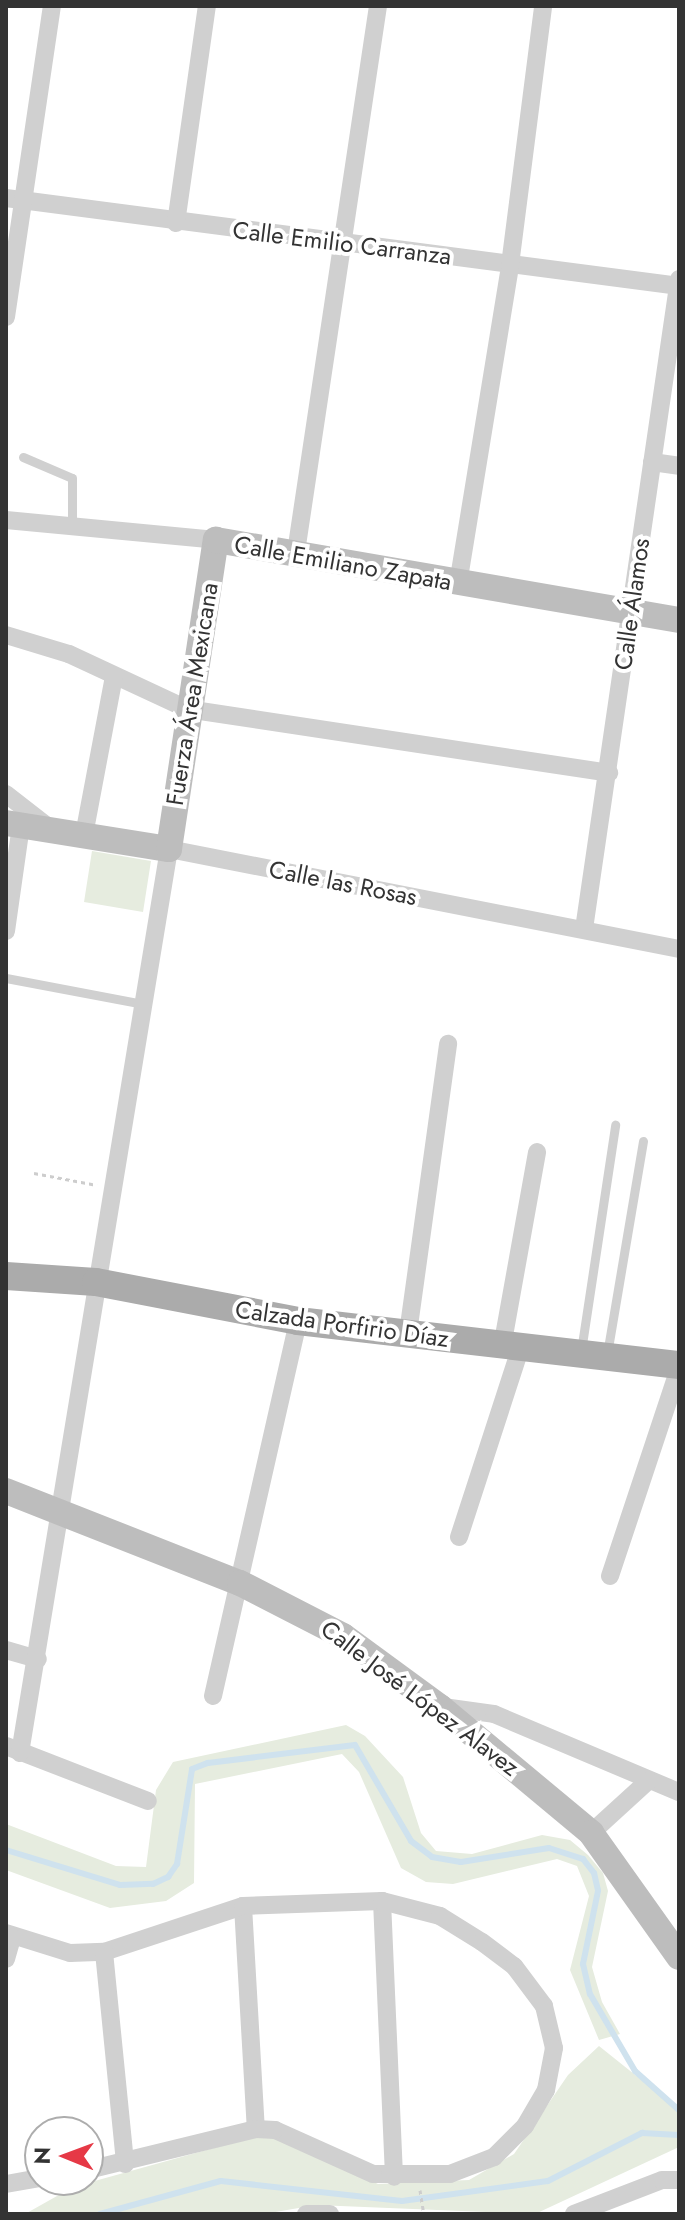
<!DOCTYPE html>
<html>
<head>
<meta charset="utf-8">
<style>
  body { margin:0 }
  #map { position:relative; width:685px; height:2220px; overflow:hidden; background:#fff; font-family:Jost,sans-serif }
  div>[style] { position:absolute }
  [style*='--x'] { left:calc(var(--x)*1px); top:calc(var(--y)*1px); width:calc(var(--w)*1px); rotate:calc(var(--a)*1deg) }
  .green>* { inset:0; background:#e6ecdf }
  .stream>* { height:6px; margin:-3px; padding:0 3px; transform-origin:3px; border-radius:3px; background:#cfe2ee }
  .path>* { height:3px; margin-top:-1.5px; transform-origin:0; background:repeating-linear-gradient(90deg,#cdcdcd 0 4px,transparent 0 8px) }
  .lane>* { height:9px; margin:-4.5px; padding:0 4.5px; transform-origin:4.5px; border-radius:4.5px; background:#d0d0d0 }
  .street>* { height:18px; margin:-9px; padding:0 9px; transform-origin:9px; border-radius:9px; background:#d0d0d0 }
  .secondary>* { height:26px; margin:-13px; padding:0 13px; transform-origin:13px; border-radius:13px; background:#bdbdbd }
  .primary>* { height:28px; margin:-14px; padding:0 14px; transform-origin:14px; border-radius:14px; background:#ababab }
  span { translate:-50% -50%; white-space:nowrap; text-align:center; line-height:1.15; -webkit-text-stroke:8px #fff; paint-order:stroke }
  .street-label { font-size:24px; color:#333 }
  .frame { position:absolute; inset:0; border:8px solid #333; pointer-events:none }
  .north { position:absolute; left:24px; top:2116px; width:80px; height:80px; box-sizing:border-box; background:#fff; border:2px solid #adadad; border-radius:50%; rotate:271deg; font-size:22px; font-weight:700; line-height:32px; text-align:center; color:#333 }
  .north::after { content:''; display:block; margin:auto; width:28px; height:36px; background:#e63946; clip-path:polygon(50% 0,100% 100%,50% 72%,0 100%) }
</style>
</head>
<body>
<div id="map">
  <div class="green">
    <div style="clip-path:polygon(92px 851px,151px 861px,143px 912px,84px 902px)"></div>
    <div style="clip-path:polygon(346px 1725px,365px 1736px,403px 1777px,421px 1833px,436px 1851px,472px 1854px,542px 1835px,570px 1840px,588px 1855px,603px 1873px,608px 1891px,592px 1967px,602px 2002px,620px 2034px,599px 2040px,570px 1970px,589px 1896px,577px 1866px,557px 1859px,453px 1884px,426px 1882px,401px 1868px,359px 1772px,342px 1754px,195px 1784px,194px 1883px,166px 1901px,110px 1908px,6px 1870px,6px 1824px,116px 1866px,146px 1867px,156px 1790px,173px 1762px)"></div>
    <div style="clip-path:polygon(599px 2046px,679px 2110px,679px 2147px,535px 2214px,316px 2205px,264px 2214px,25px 2214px,73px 2187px,271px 2132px,378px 2184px,469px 2180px,514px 2154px,568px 2075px)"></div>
  </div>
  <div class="stream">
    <div style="--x:6;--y:1850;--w:119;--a:17.1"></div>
    <div style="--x:120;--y:1885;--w:33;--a:-2"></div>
    <div style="--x:153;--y:1884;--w:17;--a:-25"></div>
    <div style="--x:168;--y:1877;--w:16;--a:-55"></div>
    <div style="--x:177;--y:1864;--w:96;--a:-81"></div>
    <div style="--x:192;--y:1769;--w:17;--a:-21"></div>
    <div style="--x:208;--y:1763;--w:148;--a:-7"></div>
    <div style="--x:355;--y:1745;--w:111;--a:59.7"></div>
    <div style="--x:411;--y:1841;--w:26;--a:37"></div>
    <div style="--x:432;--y:1857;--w:29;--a:10"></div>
    <div style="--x:461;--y:1862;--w:89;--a:-9"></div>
    <div style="--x:549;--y:1848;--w:36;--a:18"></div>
    <div style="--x:583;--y:1859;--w:18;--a:52"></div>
    <div style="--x:594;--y:1873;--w:18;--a:77"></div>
    <div style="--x:598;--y:1891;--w:75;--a:101.6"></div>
    <div style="--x:583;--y:1964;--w:31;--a:77"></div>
    <div style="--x:590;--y:1994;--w:89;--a:59.7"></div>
    <div style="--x:635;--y:2071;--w:59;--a:41.6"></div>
    <div style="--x:100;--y:2214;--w:125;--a:-15.3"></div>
    <div style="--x:221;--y:2181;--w:182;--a:6.3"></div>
    <div style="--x:402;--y:2201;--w:147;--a:-7.8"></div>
    <div style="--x:548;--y:2181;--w:106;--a:-27.1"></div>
    <div style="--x:642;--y:2133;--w:37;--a:3"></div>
  </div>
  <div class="path">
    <div style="--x:34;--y:1173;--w:64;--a:10.8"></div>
    <div style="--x:420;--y:2190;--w:24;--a:81"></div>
  </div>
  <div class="lane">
    <div style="--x:23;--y:457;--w:53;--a:23.2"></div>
    <div style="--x:72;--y:478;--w:47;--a:90"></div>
    <div style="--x:6;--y:978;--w:139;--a:10.7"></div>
    <div style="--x:581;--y:1351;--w:229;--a:-81.4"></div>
    <div style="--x:607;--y:1354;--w:216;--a:-80.4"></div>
  </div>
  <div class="street">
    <div style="--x:6;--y:198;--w:679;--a:7.45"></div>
    <div style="--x:176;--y:223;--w:219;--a:-81.9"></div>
    <div style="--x:6;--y:317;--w:314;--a:-81.6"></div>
    <div style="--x:652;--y:462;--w:27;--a:8"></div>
    <div style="--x:6;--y:520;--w:211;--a:5.4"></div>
    <div style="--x:296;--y:552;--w:552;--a:-81.46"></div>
    <div style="--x:458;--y:584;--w:323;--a:-80.7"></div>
    <div style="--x:510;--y:265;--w:261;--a:-82.7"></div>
    <div style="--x:6;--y:635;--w:66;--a:16.8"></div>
    <div style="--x:69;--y:654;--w:130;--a:25"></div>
    <div style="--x:187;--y:709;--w:427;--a:8.6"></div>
    <div style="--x:6;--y:794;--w:57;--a:37.9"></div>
    <div style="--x:84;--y:835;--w:162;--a:-79.3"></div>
    <div style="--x:584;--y:929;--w:657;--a:-81.68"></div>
    <div style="--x:6;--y:931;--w:107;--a:-81.9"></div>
    <div style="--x:408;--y:1333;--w:292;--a:-82.1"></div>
    <div style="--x:502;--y:1347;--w:198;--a:-79.8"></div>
    <div style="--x:459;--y:1537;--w:198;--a:-72"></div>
    <div style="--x:610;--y:1576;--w:219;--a:-71.6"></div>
    <div style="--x:6;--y:1650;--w:33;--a:16"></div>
    <div style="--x:213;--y:1696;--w:385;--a:-77.2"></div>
    <div style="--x:443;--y:1707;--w:51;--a:7.8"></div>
    <div style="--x:494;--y:1714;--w:201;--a:22.9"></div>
    <div style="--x:6;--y:1746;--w:152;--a:21.2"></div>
    <div style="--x:20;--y:1753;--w:916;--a:-80.64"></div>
    <div style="--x:169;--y:849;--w:520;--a:11.09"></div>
    <div style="--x:591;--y:1833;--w:77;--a:-42.4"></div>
    <div style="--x:382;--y:1901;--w:276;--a:87.5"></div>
    <div style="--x:243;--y:1906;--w:223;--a:86.7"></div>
    <div style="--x:6;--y:1933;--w:67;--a:17.4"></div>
    <div style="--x:70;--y:1953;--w:34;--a:-2"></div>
    <div style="--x:104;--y:1952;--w:146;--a:-18.3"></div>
    <div style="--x:243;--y:1906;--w:139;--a:-2.1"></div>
    <div style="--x:382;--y:1901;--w:60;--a:14.5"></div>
    <div style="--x:440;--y:1916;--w:49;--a:31.8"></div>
    <div style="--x:482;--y:1942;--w:40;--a:37"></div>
    <div style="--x:514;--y:1966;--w:50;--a:53.1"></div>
    <div style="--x:544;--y:2006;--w:43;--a:76.6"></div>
    <div style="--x:554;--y:2048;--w:43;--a:100.8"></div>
    <div style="--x:546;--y:2090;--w:42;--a:120.3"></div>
    <div style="--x:525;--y:2126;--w:44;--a:135"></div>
    <div style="--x:494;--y:2157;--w:47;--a:158.9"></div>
    <div style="--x:450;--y:2174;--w:77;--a:180"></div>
    <div style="--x:373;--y:2174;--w:107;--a:-155.8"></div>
    <div style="--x:275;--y:2130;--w:19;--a:-177"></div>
    <div style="--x:256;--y:2129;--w:173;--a:166.3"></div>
    <div style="--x:104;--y:1952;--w:213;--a:84.3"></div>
    <div style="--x:6;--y:1959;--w:22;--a:-74"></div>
    <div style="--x:6;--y:2184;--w:35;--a:-10"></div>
    <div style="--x:306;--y:2214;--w:24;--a:0"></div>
    <div style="--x:574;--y:2214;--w:94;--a:-21.1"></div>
    <div style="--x:662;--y:2180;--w:17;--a:0"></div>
  </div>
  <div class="secondary">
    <div style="--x:6;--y:823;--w:165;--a:9.1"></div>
    <div style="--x:169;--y:849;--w:313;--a:-81.4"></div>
    <div style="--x:216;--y:540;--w:470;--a:9.8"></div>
    <div style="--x:6;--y:1491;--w:251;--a:21.5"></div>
    <div style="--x:240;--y:1583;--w:116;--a:27.2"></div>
    <div style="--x:343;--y:1636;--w:120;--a:36.2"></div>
    <div style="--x:440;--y:1707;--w:197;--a:39.8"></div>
    <div style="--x:591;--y:1833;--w:152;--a:54.6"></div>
  </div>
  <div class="primary">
    <div style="--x:6;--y:1276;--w:90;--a:3.8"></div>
    <div style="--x:96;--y:1282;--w:206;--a:10.9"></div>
    <div style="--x:298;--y:1321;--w:384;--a:6.6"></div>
  </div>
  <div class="street-label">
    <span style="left:342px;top:243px;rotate:7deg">Calle Emilio Carranza</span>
    <span style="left:343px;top:563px;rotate:10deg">Calle Emiliano Zapata</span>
    <span style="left:632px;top:604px;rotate:-82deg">Calle Álamos</span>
    <span style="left:192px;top:694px;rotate:-81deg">Fuerza Área Mexicana</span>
    <span style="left:343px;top:883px;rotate:11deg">Calle las Rosas</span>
    <span style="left:342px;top:1324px;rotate:8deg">Calzada Porfirio Díaz</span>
    <span style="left:420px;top:1698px;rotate:37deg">Calle José López Alavez</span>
  </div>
  <div class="frame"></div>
  <div class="north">N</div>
</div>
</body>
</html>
